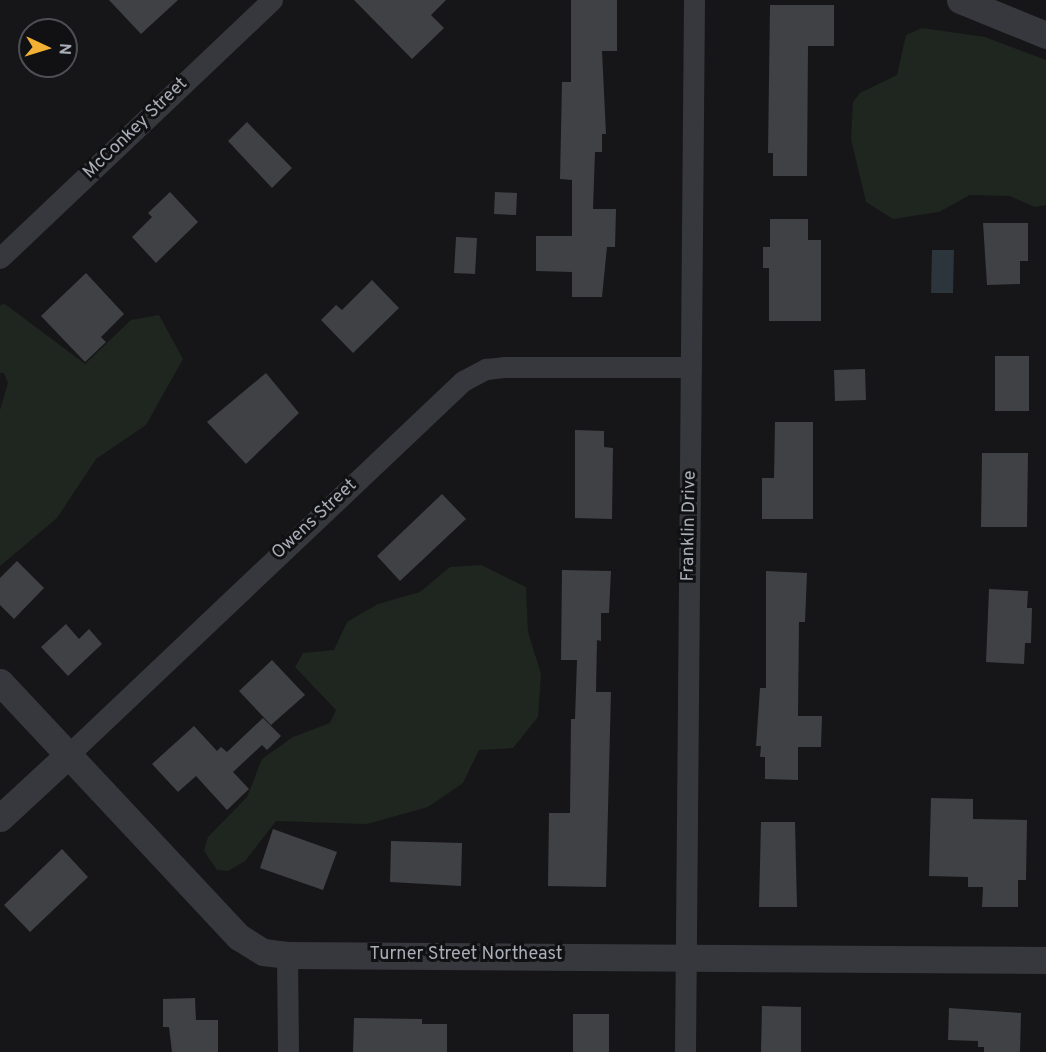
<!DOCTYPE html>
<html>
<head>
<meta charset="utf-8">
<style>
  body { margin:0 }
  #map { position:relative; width:1046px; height:1052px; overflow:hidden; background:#161618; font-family:Overpass,sans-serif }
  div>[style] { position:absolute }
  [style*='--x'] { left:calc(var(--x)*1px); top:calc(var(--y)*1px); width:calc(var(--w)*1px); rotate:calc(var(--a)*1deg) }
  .green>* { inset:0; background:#1e261f }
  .water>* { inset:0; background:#2c353c }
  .building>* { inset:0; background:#404145 }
  .minor>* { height:21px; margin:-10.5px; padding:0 10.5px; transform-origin:10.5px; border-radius:10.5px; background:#37383d }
  .tertiary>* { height:27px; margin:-13.5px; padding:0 13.5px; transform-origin:13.5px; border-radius:13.5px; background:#37383d }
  span { translate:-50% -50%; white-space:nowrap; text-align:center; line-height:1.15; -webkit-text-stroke:6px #111113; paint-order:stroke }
  .street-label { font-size:18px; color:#a8adb8 }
  .north { position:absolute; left:18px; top:18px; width:60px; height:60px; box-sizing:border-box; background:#111113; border:2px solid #4d4f55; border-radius:50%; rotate:94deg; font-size:16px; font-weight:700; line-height:24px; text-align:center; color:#a8adb8 }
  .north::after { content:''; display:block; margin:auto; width:21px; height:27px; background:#f2b134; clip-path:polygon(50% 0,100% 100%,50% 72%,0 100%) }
</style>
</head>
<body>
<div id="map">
  <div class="green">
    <div style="clip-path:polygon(922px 28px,985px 37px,1046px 60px,1046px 205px,1035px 207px,1010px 196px,970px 195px,939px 212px,893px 219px,866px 202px,851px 139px,853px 102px,860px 93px,897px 75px,906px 35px)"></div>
    <div style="clip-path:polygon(5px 304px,85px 364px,131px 320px,159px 315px,183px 359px,146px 425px,96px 459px,57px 518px,0 566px,0 410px,8px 383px,4px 373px,0 373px,0 305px)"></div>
    <div style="clip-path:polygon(481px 565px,526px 587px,528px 632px,541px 674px,538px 717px,513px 748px,479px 750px,463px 783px,428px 807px,367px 824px,276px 821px,245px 861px,228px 871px,217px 870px,204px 851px,208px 837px,247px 797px,262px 759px,293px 737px,330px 723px,336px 710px,295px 667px,303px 653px,334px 650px,347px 622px,378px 604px,420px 592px,450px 567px)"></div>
  </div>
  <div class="water">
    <div style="clip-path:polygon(932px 250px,954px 250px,953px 293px,931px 293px)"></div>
  </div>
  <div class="building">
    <div style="clip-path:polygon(109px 0,178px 0,141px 34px)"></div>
    <div style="clip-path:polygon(354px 0,446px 0,431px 15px,444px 28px,412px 59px)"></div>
    <div style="clip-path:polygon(571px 0,617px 0,617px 51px,602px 51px,606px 134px,602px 134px,602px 152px,595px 152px,593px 209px,616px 209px,615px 247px,607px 247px,602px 297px,572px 297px,572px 272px,536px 271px,536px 236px,572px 236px,572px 180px,560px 179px,562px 82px,571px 82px)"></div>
    <div style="clip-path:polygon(770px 5px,834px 5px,834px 46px,808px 46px,807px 176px,773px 176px,773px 153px,768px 153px)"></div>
    <div style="clip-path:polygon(247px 122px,292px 168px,272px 188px,228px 141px)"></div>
    <div style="clip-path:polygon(170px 192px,198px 222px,156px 263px,132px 237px,152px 217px,148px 213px)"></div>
    <div style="clip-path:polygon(495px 192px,517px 193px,516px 215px,494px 214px)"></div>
    <div style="clip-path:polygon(770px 219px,808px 219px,808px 240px,821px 240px,821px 321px,769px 321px,769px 268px,763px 268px,763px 247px,770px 247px)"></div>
    <div style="clip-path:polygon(983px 223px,1028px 223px,1028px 261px,1020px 261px,1020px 284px,987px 285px)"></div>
    <div style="clip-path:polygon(456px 237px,477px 238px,475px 274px,454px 273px)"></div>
    <div style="clip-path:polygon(86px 273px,124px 314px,101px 337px,106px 342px,85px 362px,41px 316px)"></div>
    <div style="clip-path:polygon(372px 280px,399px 308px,353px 353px,321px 320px,336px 305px,342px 310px)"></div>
    <div style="clip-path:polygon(995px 356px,1029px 356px,1029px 411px,995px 411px)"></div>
    <div style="clip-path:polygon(865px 369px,866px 400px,835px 401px,834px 370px)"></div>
    <div style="clip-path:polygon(266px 373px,299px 413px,246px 464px,207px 422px)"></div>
    <div style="clip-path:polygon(775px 422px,813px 422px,813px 519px,762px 519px,762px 478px,774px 478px)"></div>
    <div style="clip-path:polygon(575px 430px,604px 431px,604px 447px,613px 448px,612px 519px,575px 518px)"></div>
    <div style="clip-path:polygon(982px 453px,1028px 453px,1027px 527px,981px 527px)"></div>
    <div style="clip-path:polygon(442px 494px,466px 519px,400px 581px,377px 556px)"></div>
    <div style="clip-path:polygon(17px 561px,44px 588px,14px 619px,0 605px,0 578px)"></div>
    <div style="clip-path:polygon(562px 570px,611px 571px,609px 613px,601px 613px,601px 641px,597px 640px,596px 692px,611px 692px,606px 887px,548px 886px,549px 813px,570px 813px,571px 719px,575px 719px,577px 660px,561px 660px)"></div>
    <div style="clip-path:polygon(766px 571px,807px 573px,805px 622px,799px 622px,798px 716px,822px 716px,821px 747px,798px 747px,798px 780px,765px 779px,765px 757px,760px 757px,761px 746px,756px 746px,760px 688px,766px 688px)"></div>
    <div style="clip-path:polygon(989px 589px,1028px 591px,1027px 608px,1032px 608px,1031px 643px,1025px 643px,1024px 664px,986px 662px)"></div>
    <div style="clip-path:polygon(66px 624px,79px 639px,89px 629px,102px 644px,68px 676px,41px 647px)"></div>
    <div style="clip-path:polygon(272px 660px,305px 695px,271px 725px,239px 691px)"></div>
    <div style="clip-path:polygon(263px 718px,281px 736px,267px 750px,262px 745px,233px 772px,249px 789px,227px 810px,196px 776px,178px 792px,152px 764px,194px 726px,217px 751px,221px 747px,227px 752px)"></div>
    <div style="clip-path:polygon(931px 798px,973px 799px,973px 819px,1027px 820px,1026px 880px,1018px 880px,1018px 907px,982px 907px,983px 887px,968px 887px,968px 877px,929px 876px)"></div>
    <div style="clip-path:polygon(761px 822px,795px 822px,797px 907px,759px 907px)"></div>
    <div style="clip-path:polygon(273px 829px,337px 852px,323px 890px,260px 868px)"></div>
    <div style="clip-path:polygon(391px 841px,462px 843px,461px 886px,390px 882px)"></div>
    <div style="clip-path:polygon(62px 849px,88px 877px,30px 932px,4px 905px)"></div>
    <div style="clip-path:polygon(195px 998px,196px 1020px,218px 1020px,218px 1052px,172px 1052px,169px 1027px,163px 1027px,163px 999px)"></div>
    <div style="clip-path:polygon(762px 1006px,801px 1007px,801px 1052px,761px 1052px)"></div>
    <div style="clip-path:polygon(949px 1008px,1021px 1013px,1020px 1052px,984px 1052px,984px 1047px,978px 1047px,978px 1041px,948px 1040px)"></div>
    <div style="clip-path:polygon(573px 1014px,609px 1014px,609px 1052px,573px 1052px)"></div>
    <div style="clip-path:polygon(354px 1018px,422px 1019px,422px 1024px,447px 1024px,447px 1052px,353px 1052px)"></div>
  </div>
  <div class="minor">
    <div style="--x:0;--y:258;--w:375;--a:-43.5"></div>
    <div style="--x:68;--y:755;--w:544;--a:-43.44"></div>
    <div style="--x:463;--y:381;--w:26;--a:-28"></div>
    <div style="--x:486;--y:369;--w:18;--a:-6"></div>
    <div style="--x:504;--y:367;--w:187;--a:0"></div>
    <div style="--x:287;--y:955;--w:97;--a:89.4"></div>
    <div style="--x:685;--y:1052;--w:1052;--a:-89.51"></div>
  </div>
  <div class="tertiary">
    <div style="--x:960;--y:0;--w:93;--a:22.1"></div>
    <div style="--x:0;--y:682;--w:349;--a:46.9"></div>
    <div style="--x:239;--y:937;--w:28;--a:32"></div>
    <div style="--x:263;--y:952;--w:24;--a:7"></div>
    <div style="--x:287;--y:955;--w:759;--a:0.38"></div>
    <div style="--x:0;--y:818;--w:93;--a:-42.8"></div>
  </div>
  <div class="street-label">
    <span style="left:136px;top:129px;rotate:-44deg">McConkey Street</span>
    <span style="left:315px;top:520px;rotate:-43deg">Owens Street</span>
    <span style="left:690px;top:526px;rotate:-89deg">Franklin Drive</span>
    <span style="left:466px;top:955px">Turner Street Northeast</span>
  </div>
  <div class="north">N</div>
</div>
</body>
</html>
